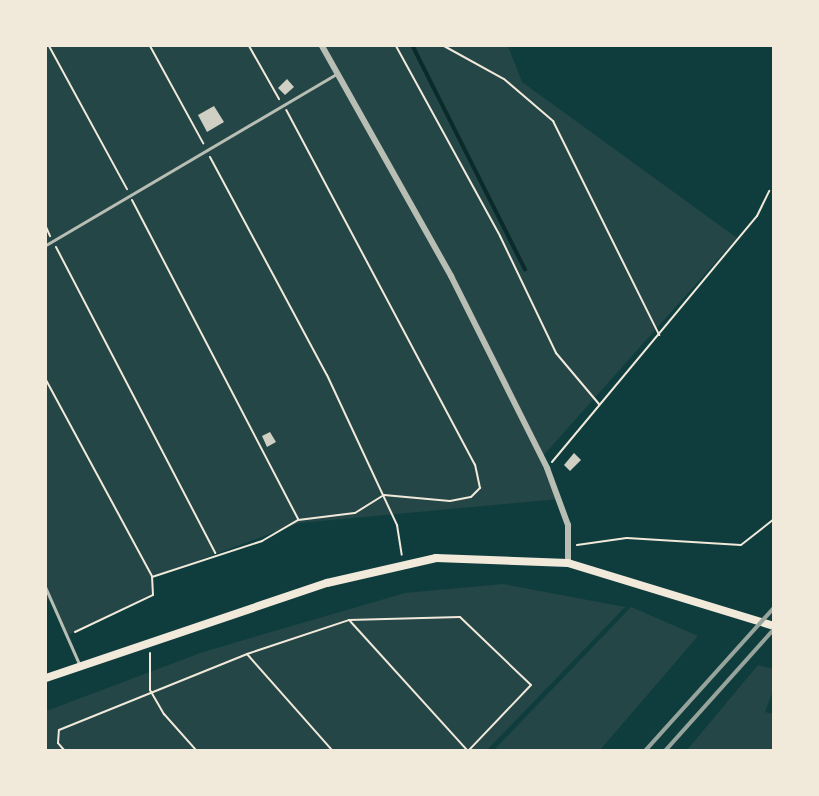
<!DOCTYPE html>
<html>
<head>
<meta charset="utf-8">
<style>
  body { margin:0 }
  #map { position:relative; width:819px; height:796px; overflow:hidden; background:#0f3d3e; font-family:"Fira Sans Condensed",sans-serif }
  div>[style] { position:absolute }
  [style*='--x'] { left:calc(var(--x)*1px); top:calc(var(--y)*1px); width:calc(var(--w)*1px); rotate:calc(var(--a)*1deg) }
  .green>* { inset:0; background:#244646 }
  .stream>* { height:3.5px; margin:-1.75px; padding:0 1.75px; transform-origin:1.75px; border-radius:1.75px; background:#0a2a2b }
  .building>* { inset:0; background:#cfcfc3 }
  .path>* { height:2px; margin:-1px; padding:0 1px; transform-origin:1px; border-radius:1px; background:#f1e9da }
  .service>* { height:2.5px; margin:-1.25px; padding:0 1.25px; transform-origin:1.25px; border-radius:1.25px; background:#b8beb3 }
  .tertiary>* { height:6px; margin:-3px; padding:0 3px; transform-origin:3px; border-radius:3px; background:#b8beb3 }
  .primary>* { height:8px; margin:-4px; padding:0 4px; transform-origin:4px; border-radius:4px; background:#f1e9da }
  .rail>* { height:3.5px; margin:-1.75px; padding:0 1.75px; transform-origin:1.75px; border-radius:1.75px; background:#97a49c }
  span { translate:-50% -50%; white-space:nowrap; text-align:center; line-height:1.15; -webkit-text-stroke:5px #f1e9da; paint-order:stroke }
  .frame { position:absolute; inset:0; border:47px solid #f1e9da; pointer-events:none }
</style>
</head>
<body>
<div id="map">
  <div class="green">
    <div style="clip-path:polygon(46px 46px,508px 46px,522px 82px,737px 238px,542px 457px,559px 499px,299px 523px,153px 577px,153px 595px,68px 635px,50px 599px,46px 600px)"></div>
    <div style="clip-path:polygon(503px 584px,625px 607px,487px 750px,46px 750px,46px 711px,203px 652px,405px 593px)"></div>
    <div style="clip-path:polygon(631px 607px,698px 636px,600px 750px,494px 750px)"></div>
    <div style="clip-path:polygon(758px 665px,773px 669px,773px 690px,765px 712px,773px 714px,773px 750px,687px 750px)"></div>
  </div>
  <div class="stream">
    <div style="--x:413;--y:46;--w:250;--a:63.3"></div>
  </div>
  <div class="building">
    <div style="clip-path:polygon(287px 79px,294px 87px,285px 95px,278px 88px)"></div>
    <div style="clip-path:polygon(214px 106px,224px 122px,207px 132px,198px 115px)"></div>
    <div style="clip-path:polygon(270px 432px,276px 442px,267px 447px,262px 436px)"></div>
    <div style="clip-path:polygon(574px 453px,581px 460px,570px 471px,564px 465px)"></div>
  </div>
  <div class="path">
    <div style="--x:49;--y:46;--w:163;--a:61.4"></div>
    <div style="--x:150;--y:46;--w:111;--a:61.3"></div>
    <div style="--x:249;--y:46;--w:61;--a:60.5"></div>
    <div style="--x:396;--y:46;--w:217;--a:61.3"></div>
    <div style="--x:500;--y:236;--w:130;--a:64.4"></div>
    <div style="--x:556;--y:353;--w:67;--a:49.9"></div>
    <div style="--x:444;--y:46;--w:68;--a:28.8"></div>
    <div style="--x:504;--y:79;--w:65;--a:40.6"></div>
    <div style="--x:553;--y:121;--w:239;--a:63.6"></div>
    <div style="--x:210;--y:157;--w:247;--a:61.8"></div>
    <div style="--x:327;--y:375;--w:166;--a:65"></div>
    <div style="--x:397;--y:525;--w:30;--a:81"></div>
    <div style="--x:132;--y:200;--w:360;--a:62.5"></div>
    <div style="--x:46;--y:227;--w:10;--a:66"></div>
    <div style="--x:56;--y:247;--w:345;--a:62.5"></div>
    <div style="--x:46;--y:380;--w:223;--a:61.6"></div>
    <div style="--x:552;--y:462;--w:320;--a:-50.2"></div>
    <div style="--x:757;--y:216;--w:28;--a:-64"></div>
    <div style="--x:577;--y:545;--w:50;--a:-8"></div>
    <div style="--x:627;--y:538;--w:114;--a:3.5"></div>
    <div style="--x:741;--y:545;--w:42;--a:-38.2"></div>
    <div style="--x:350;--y:621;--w:174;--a:47.8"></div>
    <div style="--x:75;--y:632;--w:86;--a:-25.4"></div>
    <div style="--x:153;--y:595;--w:18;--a:-93"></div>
    <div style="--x:152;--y:577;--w:116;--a:-18.1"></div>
    <div style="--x:262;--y:541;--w:42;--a:-30.3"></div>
    <div style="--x:298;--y:520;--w:57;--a:-7"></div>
    <div style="--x:355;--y:513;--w:34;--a:-32"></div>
    <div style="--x:384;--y:495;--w:66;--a:5.2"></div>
    <div style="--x:450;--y:501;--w:21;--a:-11"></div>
    <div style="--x:471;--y:497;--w:13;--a:-45"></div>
    <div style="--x:480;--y:488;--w:24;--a:-102"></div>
    <div style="--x:475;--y:465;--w:402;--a:-118"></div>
    <div style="--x:150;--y:653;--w:37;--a:90"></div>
    <div style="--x:150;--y:690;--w:28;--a:60"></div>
    <div style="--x:164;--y:714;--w:48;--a:48.4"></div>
    <div style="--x:247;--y:654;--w:128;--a:48.5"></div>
    <div style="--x:64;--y:750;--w:9;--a:-131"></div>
    <div style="--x:58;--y:743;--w:13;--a:-86"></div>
    <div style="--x:59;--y:730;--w:203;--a:-22"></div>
    <div style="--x:247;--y:654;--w:108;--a:-18.4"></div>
    <div style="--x:349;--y:620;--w:111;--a:-1.5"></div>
    <div style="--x:460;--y:617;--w:98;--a:43.8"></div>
    <div style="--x:531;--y:685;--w:90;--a:133.6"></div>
  </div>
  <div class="service">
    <div style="--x:46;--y:245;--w:335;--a:-30.5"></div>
    <div style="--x:46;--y:588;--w:84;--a:66.2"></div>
  </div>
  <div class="tertiary">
    <div style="--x:322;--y:46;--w:264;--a:60.7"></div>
    <div style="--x:451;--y:276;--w:215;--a:63.4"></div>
    <div style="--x:547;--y:468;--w:61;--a:69.8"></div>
    <div style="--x:568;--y:525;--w:38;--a:90"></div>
  </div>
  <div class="primary">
    <div style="--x:46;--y:678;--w:297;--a:-18.7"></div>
    <div style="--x:327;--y:583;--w:112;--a:-12.9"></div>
    <div style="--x:436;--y:558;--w:132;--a:2.2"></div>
    <div style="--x:568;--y:563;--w:215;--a:17"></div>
  </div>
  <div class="rail">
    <div style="--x:646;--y:750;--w:191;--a:-48"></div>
    <div style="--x:666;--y:750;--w:162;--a:-48.2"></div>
  </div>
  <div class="frame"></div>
</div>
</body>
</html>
